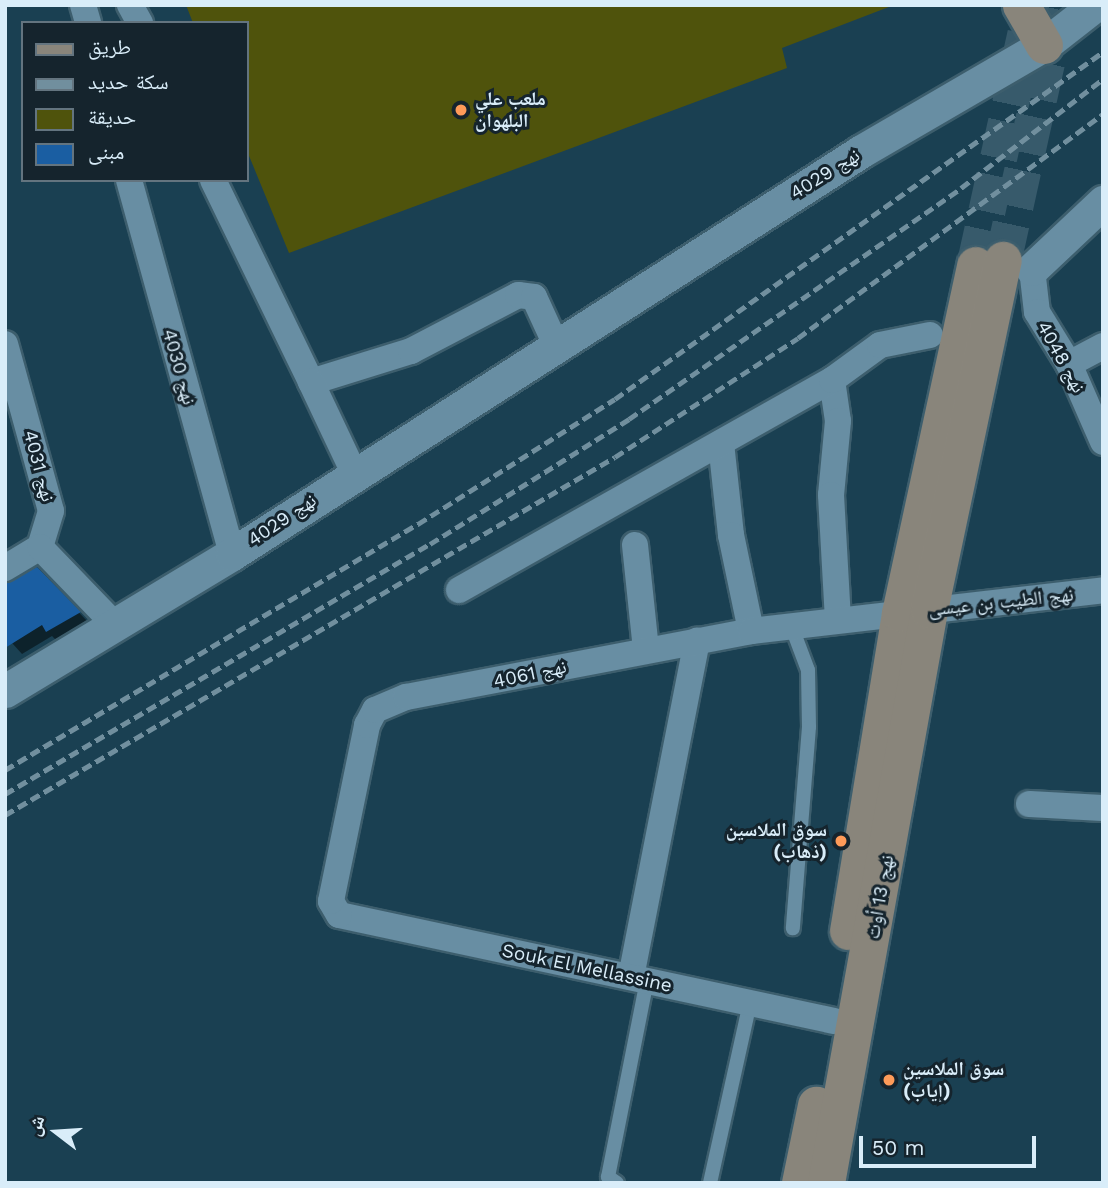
<!DOCTYPE html>
<html>
<head>
<meta charset="utf-8">
<style>
  body { margin:0 }
  #map { position:relative; width:1108px; height:1188px; overflow:hidden; background:#1a4052; font-family:"Work Sans","Noto Naskh Arabic",sans-serif }
  div>[style] { position:absolute }
  [style*='--x'] { left:calc(var(--x)*1px); top:calc(var(--y)*1px); width:calc(var(--w)*1px); rotate:calc(var(--a)*1deg) }
  .green>* { inset:0; background:#4f530c }
  .shadow>* { inset:0; background:#0007 }
  .building>* { inset:0; background:#1a5ea2 }
  .secondary-tunnel>* { height:37px; margin-top:-18.5px; transform-origin:0; background:repeating-linear-gradient(90deg,#375a6b 0 37px,transparent 0 55px) }
  .roads { filter:drop-shadow(2px 0 #3d5e6d) drop-shadow(-2px 0 #3d5e6d) drop-shadow(0 2px #3d5e6d) drop-shadow(0 -2px #3d5e6d) }
  .service>* { height:14px; margin:-7px; padding:0 7px; transform-origin:7px; border-radius:7px; background:#688ea3 }
  .minor>* { height:26px; margin:-13px; padding:0 13px; transform-origin:13px; border-radius:13px; background:#688ea3 }
  .tertiary>* { height:33px; margin:-16.5px; padding:0 16.5px; transform-origin:16.5px; border-radius:16.5px; background:#688ea3 }
  .secondary>* { height:37px; margin:-18.5px; padding:0 18.5px; transform-origin:18.5px; border-radius:18.5px; background:#89857b }
  .rail>* { height:5px; margin-top:-2.5px; transform-origin:0; background:repeating-linear-gradient(90deg,#718f9e 0 10px,transparent 0 15px) }
  .dots>* { width:19px; height:19px; translate:-50% -50%; box-sizing:border-box; border:4px solid #15242d; border-radius:50% }
  span { translate:-50% -50%; white-space:nowrap; text-align:center; line-height:1.15; -webkit-text-stroke:6px #15242d; paint-order:stroke }
  .poi-label { font-size:19px; color:#d9edf9; font-weight:700 }
  .left { translate:0 -50%; text-align:left }
  .right { translate:-100% -50%; text-align:right }
  .street-label { font-size:19px; color:#d9edf9 }
  .frame { position:absolute; inset:0; border:7px solid #d9edf9; pointer-events:none }
  .legend { position:absolute; left:21px; top:21px; width:228px; height:161px; box-sizing:border-box; background:#15242d; border:2px solid #63747f; margin:0; padding:9px 12px; list-style:none; font-size:21px; color:#d9edf9 }
  .legend li { display:flex; align-items:center; gap:14px; height:35px }
  .legend b { width:35px; border:2px solid #63747f }
  .north { position:absolute; left:21px; top:1097px; width:70px; height:70px; -webkit-text-stroke:5px #15242d; paint-order:stroke; rotate:287deg; font-size:19px; font-weight:700; line-height:28px; text-align:center; color:#d9edf9 }
  .north::after { content:''; display:block; margin:auto; width:24px; height:32px; background:#d9edf9; clip-path:polygon(50% 0,100% 100%,50% 72%,0 100%) }
  .scale { position:absolute; left:859px; top:1136px; width:177px; height:32px; box-sizing:border-box; border:4px solid #d9edf9; border-top:0; padding-left:9px; font-size:21px; line-height:24px; white-space:nowrap; color:#d9edf9; -webkit-text-stroke:5px #15242d; paint-order:stroke }
</style>
</head>
<body>
<div id="map">
  <div class="green">
    <div style="clip-path:polygon(186px 5px,894px 5px,782px 48px,787px 68px,289px 253px,247px 151px,247px 23px,193px 23px)"></div>
  </div>
  <div class="shadow">
    <div style="clip-path:polygon(37px 569px,89px 623px,58px 642px,52px 636px,22px 654px,12px 643px)"></div>
  </div>
  <div class="building">
    <div style="clip-path:polygon(37px 567px,81px 612px,46px 632px,42px 625px,5px 648px,5px 584px)"></div>
  </div>
  <div class="secondary-tunnel">
    <div style="--x:1003;--y:260;--w:261;--a:-77.6"></div>
    <div style="--x:975;--y:265;--w:237;--a:-77.6"></div>
  </div>
  <div class="roads">
    <div class="service">
      <div style="--x:791;--y:625;--w:48;--a:69.3"></div>
      <div style="--x:808;--y:670;--w:57;--a:89"></div>
      <div style="--x:809;--y:727;--w:202;--a:94.6"></div>
      <div style="--x:617;--y:1183;--w:11;--a:-146"></div>
      <div style="--x:608;--y:1177;--w:201;--a:-78.8"></div>
      <div style="--x:710;--y:1183;--w:184;--a:-77.5"></div>
    </div>
    <div class="minor">
      <div style="--x:83;--y:5;--w:19;--a:74"></div>
      <div style="--x:130;--y:5;--w:21;--a:61"></div>
      <div style="--x:129;--y:180;--w:388;--a:74.6"></div>
      <div style="--x:213;--y:180;--w:225;--a:64.1"></div>
      <div style="--x:311;--y:382;--w:105;--a:-17.2"></div>
      <div style="--x:411;--y:351;--w:121;--a:-27.6"></div>
      <div style="--x:518;--y:295;--w:16;--a:7"></div>
      <div style="--x:534;--y:297;--w:53;--a:65.4"></div>
      <div style="--x:1032;--y:269;--w:43;--a:83.4"></div>
      <div style="--x:1037;--y:312;--w:61;--a:58.4"></div>
      <div style="--x:1069;--y:364;--w:85;--a:66.4"></div>
      <div style="--x:5;--y:344;--w:173;--a:74.6"></div>
      <div style="--x:51;--y:511;--w:38;--a:107"></div>
      <div style="--x:40;--y:547;--w:41;--a:149"></div>
      <div style="--x:1069;--y:364;--w:38;--a:-28"></div>
      <div style="--x:832;--y:380;--w:41;--a:81.7"></div>
      <div style="--x:838;--y:421;--w:74;--a:95.4"></div>
      <div style="--x:831;--y:495;--w:124;--a:86.8"></div>
      <div style="--x:311;--y:382;--w:101;--a:64.7"></div>
      <div style="--x:721;--y:443;--w:93;--a:83.8"></div>
      <div style="--x:731;--y:535;--w:98;--a:78.2"></div>
      <div style="--x:635;--y:545;--w:105;--a:84"></div>
      <div style="--x:40;--y:547;--w:108;--a:46.1"></div>
      <div style="--x:459;--y:590;--w:428;--a:-29.4"></div>
      <div style="--x:832;--y:380;--w:59;--a:-36.1"></div>
      <div style="--x:880;--y:345;--w:51;--a:-11.3"></div>
      <div style="--x:1029;--y:804;--w:74;--a:3.1"></div>
      <div style="--x:631;--y:977;--w:343;--a:-78.9"></div>
      <div style="--x:834;--y:1021;--w:506;--a:-167.91"></div>
      <div style="--x:339;--y:915;--w:16;--a:-120"></div>
      <div style="--x:331;--y:901;--w:180;--a:-78.4"></div>
      <div style="--x:367;--y:725;--w:17;--a:-62"></div>
      <div style="--x:375;--y:710;--w:34;--a:-23"></div>
      <div style="--x:406;--y:697;--w:351;--a:-10.8"></div>
      <div style="--x:751;--y:631;--w:354;--a:-6.6"></div>
    </div>
    <div class="tertiary">
      <div style="--x:1032;--y:269;--w:98;--a:-43.3"></div>
      <div style="--x:5;--y:691;--w:265;--a:-31.1"></div>
      <div style="--x:232;--y:554;--w:746;--a:-32.62"></div>
      <div style="--x:860;--y:152;--w:213;--a:-30.2"></div>
      <div style="--x:1044;--y:45;--w:65;--a:-38.1"></div>
    </div>
    <div class="secondary">
      <div style="--x:1021;--y:5;--w:46;--a:60.1"></div>
      <div style="--x:848;--y:931;--w:322;--a:-80.7"></div>
      <div style="--x:900;--y:613;--w:356;--a:-77.8"></div>
      <div style="--x:800;--y:1183;--w:80;--a:-78.4"></div>
      <div style="--x:826;--y:1183;--w:582;--a:-79.81"></div>
      <div style="--x:929;--y:610;--w:358;--a:-78.1"></div>
    </div>
  </div>
  <div class="rail">
    <div style="--x:5;--y:770;--w:481;--a:-30.8"></div>
    <div style="--x:418;--y:524;--w:233;--a:-32.4"></div>
    <div style="--x:615;--y:399;--w:599;--a:-35.42"></div>
    <div style="--x:5;--y:794;--w:493;--a:-30.5"></div>
    <div style="--x:430;--y:544;--w:235;--a:-32.1"></div>
    <div style="--x:629;--y:419;--w:404;--a:-34.8"></div>
    <div style="--x:961;--y:188;--w:179;--a:-37.5"></div>
    <div style="--x:5;--y:815;--w:707;--a:-30.41"></div>
    <div style="--x:615;--y:457;--w:218;--a:-33"></div>
    <div style="--x:798;--y:338;--w:378;--a:-36.3"></div>
  </div>
  <div class="dots">
    <div style="left:461px;top:110px;background:#fe9b59"></div>
    <div style="left:841px;top:841px;background:#fe9b59"></div>
    <div style="left:889px;top:1080px;background:#fe9b59"></div>
  </div>
  <div class="poi-label">
    <span class="left" style="left:475px;top:110px">ملعب علي<br>البلهوان</span>
    <span class="right" style="left:827px;top:841px">سوق الملاسين<br>(ذهاب)</span>
    <span class="left" style="left:903px;top:1080px">سوق الملاسين<br>(إياب)</span>
  </div>
  <div class="street-label">
    <span style="left:825px;top:174px;rotate:-32deg">نهج 4029</span>
    <span style="left:1061px;top:357px;rotate:61deg">نهج 4048</span>
    <span style="left:179px;top:367px;rotate:74deg">نهج 4030</span>
    <span style="left:39px;top:466px;rotate:75deg">نهج 4031</span>
    <span style="left:282px;top:520px;rotate:-34deg">نهج 4029</span>
    <span style="left:1001px;top:602px;rotate:-6deg">نهج الطيب بن عيسى</span>
    <span style="left:530px;top:674px;rotate:-12deg">نهج 4061</span>
    <span style="left:880px;top:897px;rotate:-80deg">نهج 13 أوت</span>
    <span style="left:587px;top:968px;rotate:12deg">Souk El Mellassine</span>
  </div>
  <div class="frame"></div>
  <ul class="legend">
  <li><b style="height:9px;background:#89857b"></b>طريق</li>
  <li><b style="height:9px;background:#718f9e"></b>سكة حديد</li>
  <li><b style="height:19px;background:#4f530c"></b>حديقة</li>
  <li><b style="height:19px;background:#1a5ea2"></b>مبنى</li>
  </ul>
  <div class="north">ش</div>
  <div class="scale">50 m</div>
</div>
</body>
</html>
